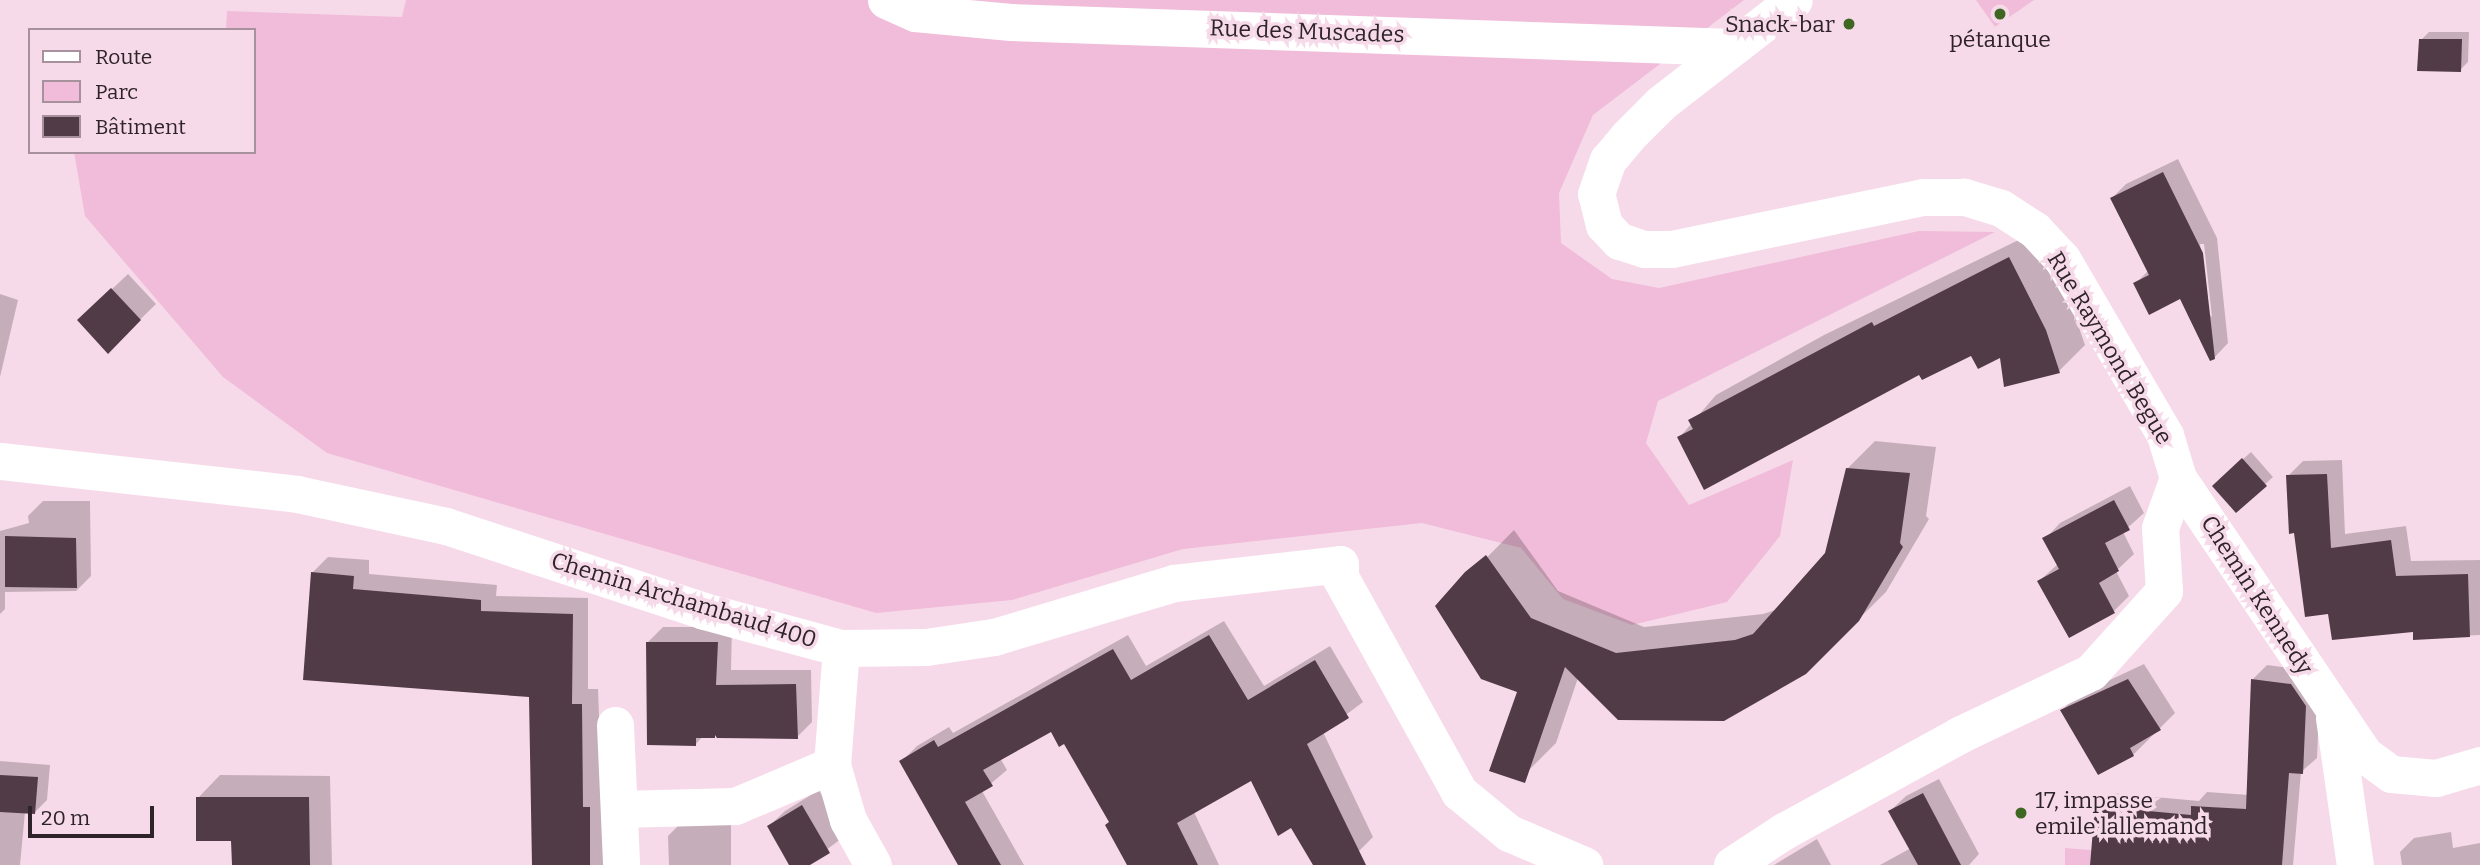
<!DOCTYPE html>
<html>
<head>
<meta charset="utf-8">
<style>
  body { margin:0 }
  #map { position:relative; width:2480px; height:865px; overflow:hidden; background:#f7dae9; font-family:Bitter,serif }
  div>[style] { position:absolute }
  [style*='--x'] { left:calc(var(--x)*1px); top:calc(var(--y)*1px); width:calc(var(--w)*1px); rotate:calc(var(--a)*1deg) }
  .green>* { inset:0; background:#f0bcd9 }
  .shadow>* { inset:0; background:#0003 }
  .building>* { inset:0; background:#513b47 }
  .street>* { height:37px; margin:-18.5px; padding:0 18.5px; transform-origin:18.5px; border-radius:18.5px; background:#fff }
  .dots>* { width:19px; height:19px; translate:-50% -50%; box-sizing:border-box; border:4px solid #f7dae9; border-radius:50% }
  span { translate:-50% -50%; white-space:nowrap; text-align:center; line-height:1.15; -webkit-text-stroke:7px #f7dae9; paint-order:stroke }
  .poi-label { font-size:23px; color:#2e2329 }
  .right { translate:-100% -50%; text-align:right }
  .left { translate:0 -50%; text-align:left }
  .street-label { font-size:23px; color:#2e2329 }
  .legend { position:absolute; left:28px; top:28px; width:228px; height:126px; box-sizing:border-box; background:#f7dae9; border:2px solid #a7919c; margin:0; padding:9px 12px; list-style:none; font-size:21px; color:#2e2329 }
  .legend li { display:flex; align-items:center; gap:14px; height:35px }
  .legend b { width:35px; border:2px solid #a7919c }
  .scale { position:absolute; left:28px; top:806px; width:126px; height:32px; box-sizing:border-box; border:4px solid #2e2329; border-top:0; padding-left:9px; font-size:21px; line-height:24px; white-space:nowrap; color:#2e2329; -webkit-text-stroke:5px #f7dae9; paint-order:stroke }
</style>
</head>
<body>
<div id="map">
  <div class="green">
    <div style="clip-path:polygon(406px 0,1744px 0,1593px 115px,1559px 193px,1561px 243px,1612px 279px,1659px 288px,1919px 231px,1995px 232px,1658px 401px,1646px 443px,1689px 505px,1793px 460px,1780px 536px,1727px 602px,1632px 625px,1563px 599px,1521px 548px,1422px 523px,1183px 549px,1012px 600px,876px 613px,327px 453px,223px 377px,85px 216px,74px 152px,254px 152px,254px 30px,226px 30px,227px 11px,402px 17px)"></div>
    <div style="clip-path:polygon(1976px 0,2034px 0,1995px 27px)"></div>
    <div style="clip-path:polygon(2065px 848px,2091px 850px,2090px 865px,2065px 865px)"></div>
  </div>
  <div class="shadow">
    <div style="clip-path:polygon(2429px 32px,2469px 32px,2468px 62px,2460px 70px,2421px 40px)"></div>
    <div style="clip-path:polygon(evenodd,2178px 159px,2217px 238px,2228px 343px,2214px 358px,2181px 296px,2135px 284px,2148px 271px,2112px 198px,2126px 184px,2178px 159px,2200px 244px,2204px 244px,2212px 317px,2208px 313px,2200px 244px)"></div>
    <div style="clip-path:polygon(2035px 232px,2071px 304px,2085px 345px,2059px 371px,2001px 355px,1972px 354px,1919px 373px,1679px 438px,1716px 395px,1824px 335px)"></div>
    <div style="clip-path:polygon(128px 274px,156px 304px,108px 351px,95px 305px)"></div>
    <div style="clip-path:polygon(0 294px,18px 300px,0 377px)"></div>
    <div style="clip-path:polygon(1875px 441px,1936px 447px,1926px 516px,1929px 519px,1886px 592px,1805px 672px,1578px 678px,1556px 743px,1528px 771px,1520px 691px,1438px 607px,1514px 530px,1558px 591px,1644px 627px,1763px 614px,1778px 609px,1826px 554px,1847px 469px)"></div>
    <div style="clip-path:polygon(2251px 452px,2273px 477px,2236px 511px,2222px 478px)"></div>
    <div style="clip-path:polygon(2342px 460px,2345px 534px,2406px 526px,2411px 561px,2480px 560px,2480px 635px,2415px 638px,2414px 630px,2329px 612px,2288px 476px,2303px 461px)"></div>
    <div style="clip-path:polygon(2130px 486px,2144px 513px,2123px 532px,2134px 554px,2116px 571px,2129px 596px,2113px 612px,2039px 581px,2058px 564px,2045px 539px,2060px 523px)"></div>
    <div style="clip-path:polygon(43px 501px,90px 501px,91px 576px,76px 591px,5px 592px,5px 609px,0 614px,0 531px,29px 523px,28px 516px)"></div>
    <div style="clip-path:polygon(328px 557px,369px 560px,369px 574px,497px 585px,496px 596px,588px 598px,588px 689px,598px 689px,605px 865px,534px 865px,531px 695px,312px 573px)"></div>
    <div style="clip-path:polygon(1224px 621px,1264px 686px,1330px 646px,1363px 702px,1323px 732px,1373px 837px,1345px 865px,1315px 865px,1292px 826px,1252px 778px,1194px 812px,1219px 865px,1128px 865px,1111px 822px,1065px 742px,1052px 729px,1000px 758px,1007px 770px,982px 791px,1024px 865px,960px 865px,902px 761px,917px 746px,949px 727px,953px 733px,1128px 635px,1146px 666px)"></div>
    <div style="clip-path:polygon(663px 627px,732px 627px,731px 670px,811px 670px,812px 722px,797px 737px,716px 734px,703px 736px,696px 744px,648px 642px)"></div>
    <div style="clip-path:polygon(2144px 664px,2175px 713px,2133px 755px,2062px 710px,2078px 695px)"></div>
    <div style="clip-path:polygon(2267px 665px,2306px 670px,2320px 691px,2317px 758px,2301px 772px,2293px 865px,2092px 865px,2097px 807px,2111px 793px,2199px 801px,2207px 792px,2249px 795px,2253px 679px)"></div>
    <div style="clip-path:polygon(0 761px,50px 765px,47px 800px,34px 813px,25px 812px,20px 865px,0 865px)"></div>
    <div style="clip-path:polygon(220px 775px,330px 776px,332px 865px,234px 865px,233px 840px,198px 798px)"></div>
    <div style="clip-path:polygon(1939px 779px,1979px 854px,1969px 865px,1880px 865px,1911px 848px,1890px 811px,1906px 796px)"></div>
    <div style="clip-path:polygon(819px 790px,845px 836px,806px 865px,791px 865px,769px 826px,785px 811px)"></div>
    <div style="clip-path:polygon(684px 820px,731px 820px,731px 865px,669px 865px,668px 836px)"></div>
    <div style="clip-path:polygon(2451px 832px,2453px 848px,2480px 843px,2480px 865px,2402px 865px,2400px 852px,2414px 838px)"></div>
    <div style="clip-path:polygon(1817px 839px,1831px 865px,1774px 865px)"></div>
  </div>
  <div class="building">
    <div style="clip-path:polygon(2419px 39px,2462px 39px,2461px 72px,2417px 71px)"></div>
    <div style="clip-path:polygon(2163px 172px,2203px 253px,2215px 359px,2210px 361px,2180px 299px,2149px 315px,2133px 283px,2149px 275px,2110px 198px)"></div>
    <div style="clip-path:polygon(2009px 257px,2046px 330px,2060px 373px,2004px 387px,2000px 358px,1978px 369px,1971px 356px,1922px 380px,1919px 375px,1704px 490px,1677px 437px,1693px 429px,1688px 420px,1872px 322px,1874px 326px)"></div>
    <div style="clip-path:polygon(111px 288px,141px 320px,108px 354px,77px 320px)"></div>
    <div style="clip-path:polygon(2242px 458px,2267px 486px,2236px 513px,2212px 486px)"></div>
    <div style="clip-path:polygon(1846px 468px,1910px 473px,1900px 543px,1903px 547px,1859px 621px,1806px 674px,1724px 721px,1618px 720px,1565px 667px,1525px 783px,1489px 771px,1517px 692px,1481px 679px,1435px 606px,1465px 572px,1486px 555px,1531px 618px,1616px 653px,1735px 640px,1753px 634px,1825px 553px)"></div>
    <div style="clip-path:polygon(2327px 474px,2331px 548px,2391px 540px,2396px 576px,2468px 574px,2470px 637px,2413px 640px,2413px 632px,2332px 640px,2328px 614px,2305px 617px,2294px 533px,2289px 534px,2286px 475px)"></div>
    <div style="clip-path:polygon(2114px 500px,2130px 530px,2105px 543px,2119px 571px,2099px 583px,2115px 613px,2069px 638px,2037px 581px,2059px 569px,2042px 538px)"></div>
    <div style="clip-path:polygon(5px 536px,76px 538px,77px 588px,5px 587px)"></div>
    <div style="clip-path:polygon(311px 572px,354px 576px,353px 589px,481px 600px,481px 611px,573px 614px,572px 704px,582px 704px,583px 807px,590px 807px,590px 865px,532px 865px,529px 697px,303px 680px)"></div>
    <div style="clip-path:polygon(1209px 635px,1248px 700px,1315px 660px,1349px 718px,1307px 744px,1366px 865px,1313px 865px,1291px 828px,1278px 836px,1251px 781px,1177px 823px,1198px 865px,1127px 865px,1105px 825px,1109px 822px,1064px 744px,1059px 747px,1051px 732px,983px 770px,993px 786px,965px 802px,1001px 865px,958px 865px,899px 761px,934px 740px,938px 747px,1113px 649px,1131px 680px)"></div>
    <div style="clip-path:polygon(646px 642px,718px 642px,716px 685px,796px 684px,798px 739px,717px 738px,715px 735px,715px 738px,696px 738px,696px 746px,647px 745px)"></div>
    <div style="clip-path:polygon(2128px 679px,2161px 730px,2130px 748px,2134px 756px,2098px 775px,2060px 710px)"></div>
    <div style="clip-path:polygon(2251px 679px,2291px 684px,2306px 706px,2303px 774px,2289px 773px,2282px 865px,2090px 865px,2095px 806px,2191px 815px,2191px 806px,2246px 809px)"></div>
    <div style="clip-path:polygon(0 775px,38px 777px,35px 814px,0 812px)"></div>
    <div style="clip-path:polygon(1923px 793px,1961px 865px,1918px 865px,1888px 811px)"></div>
    <div style="clip-path:polygon(196px 797px,309px 797px,310px 865px,232px 865px,231px 841px,196px 841px)"></div>
    <div style="clip-path:polygon(802px 805px,830px 853px,810px 865px,789px 865px,767px 826px)"></div>
  </div>
  <div class="street">
    <div style="--x:886;--y:0;--w:32;--a:24"></div>
    <div style="--x:915;--y:13;--w:96;--a:5.4"></div>
    <div style="--x:1011;--y:22;--w:722;--a:1.98"></div>
    <div style="--x:0;--y:461;--w:299;--a:6.3"></div>
    <div style="--x:297;--y:494;--w:152;--a:12.1"></div>
    <div style="--x:446;--y:526;--w:272;--a:18.2"></div>
    <div style="--x:704;--y:611;--w:142;--a:15.1"></div>
    <div style="--x:841;--y:648;--w:85;--a:-0.7"></div>
    <div style="--x:926;--y:647;--w:69;--a:-8.4"></div>
    <div style="--x:994;--y:637;--w:188;--a:-16.7"></div>
    <div style="--x:1174;--y:583;--w:167;--a:-6.5"></div>
    <div style="--x:1340;--y:564;--w:13;--a:90"></div>
    <div style="--x:1340;--y:577;--w:246;--a:61"></div>
    <div style="--x:1459;--y:792;--w:65;--a:39.4"></div>
    <div style="--x:1509;--y:833;--w:82;--a:23.1"></div>
    <div style="--x:2178;--y:478;--w:334;--a:56"></div>
    <div style="--x:2365;--y:755;--w:32;--a:36"></div>
    <div style="--x:2391;--y:774;--w:45;--a:5.1"></div>
    <div style="--x:2436;--y:778;--w:46;--a:-16.5"></div>
    <div style="--x:841;--y:648;--w:117;--a:94.4"></div>
    <div style="--x:832;--y:765;--w:57;--a:73.8"></div>
    <div style="--x:848;--y:820;--w:51;--a:60.9"></div>
    <div style="--x:2334;--y:718;--w:148;--a:81.9"></div>
    <div style="--x:615;--y:725;--w:140;--a:87.5"></div>
    <div style="--x:620;--y:809;--w:115;--a:-1.5"></div>
    <div style="--x:735;--y:806;--w:105;--a:-22.9"></div>
    <div style="--x:1732;--y:865;--w:62;--a:-33.2"></div>
    <div style="--x:1784;--y:831;--w:200;--a:-28.7"></div>
    <div style="--x:1959;--y:735;--w:146;--a:-25.5"></div>
    <div style="--x:2091;--y:672;--w:109;--a:-48"></div>
    <div style="--x:2164;--y:591;--w:63;--a:-93.6"></div>
    <div style="--x:2160;--y:528;--w:53;--a:-70.2"></div>
    <div style="--x:2178;--y:478;--w:45;--a:-106.8"></div>
    <div style="--x:2165;--y:435;--w:204;--a:-120.3"></div>
    <div style="--x:2062;--y:259;--w:40;--a:-133"></div>
    <div style="--x:2035;--y:230;--w:40;--a:-147.1"></div>
    <div style="--x:2001;--y:208;--w:39;--a:-163"></div>
    <div style="--x:1964;--y:197;--w:41;--a:180"></div>
    <div style="--x:1923;--y:197;--w:256;--a:168.3"></div>
    <div style="--x:1672;--y:249;--w:28;--a:180"></div>
    <div style="--x:1644;--y:249;--w:26;--a:-162"></div>
    <div style="--x:1619;--y:241;--w:22;--a:-133"></div>
    <div style="--x:1604;--y:225;--w:32;--a:-104"></div>
    <div style="--x:1596;--y:194;--w:36;--a:-71"></div>
    <div style="--x:1608;--y:160;--w:30;--a:-50"></div>
    <div style="--x:1627;--y:137;--w:48;--a:-45"></div>
    <div style="--x:1661;--y:103;--w:168;--a:-37.8"></div>
  </div>
  <div class="dots">
    <div style="left:2000px;top:14px;background:#3f6722"></div>
    <div style="left:1849px;top:24px;background:#3f6722"></div>
    <div style="left:2021px;top:813px;background:#3f6722"></div>
  </div>
  <div class="poi-label">
    <span class="right" style="left:1835px;top:24px">Snack-bar</span>
    <span style="left:2000px;top:39px">pétanque</span>
    <span class="left" style="left:2035px;top:813px">17, impasse<br>emile lallemand</span>
  </div>
  <div class="street-label">
    <span style="left:1307px;top:31px;rotate:2deg">Rue des Muscades</span>
    <span style="left:2110px;top:348px;rotate:59deg">Rue Raymond Begue</span>
    <span style="left:2257px;top:595px;rotate:57deg">Chemin Kennedy</span>
    <span style="left:684px;top:600px;rotate:17deg">Chemin Archambaud 400</span>
  </div>
  <ul class="legend">
  <li><b style="height:9px;background:#fff"></b>Route</li>
  <li><b style="height:19px;background:#f0bcd9"></b>Parc</li>
  <li><b style="height:19px;background:#513b47"></b>Bâtiment</li>
  </ul>
  <div class="scale">20 m</div>
</div>
</body>
</html>
